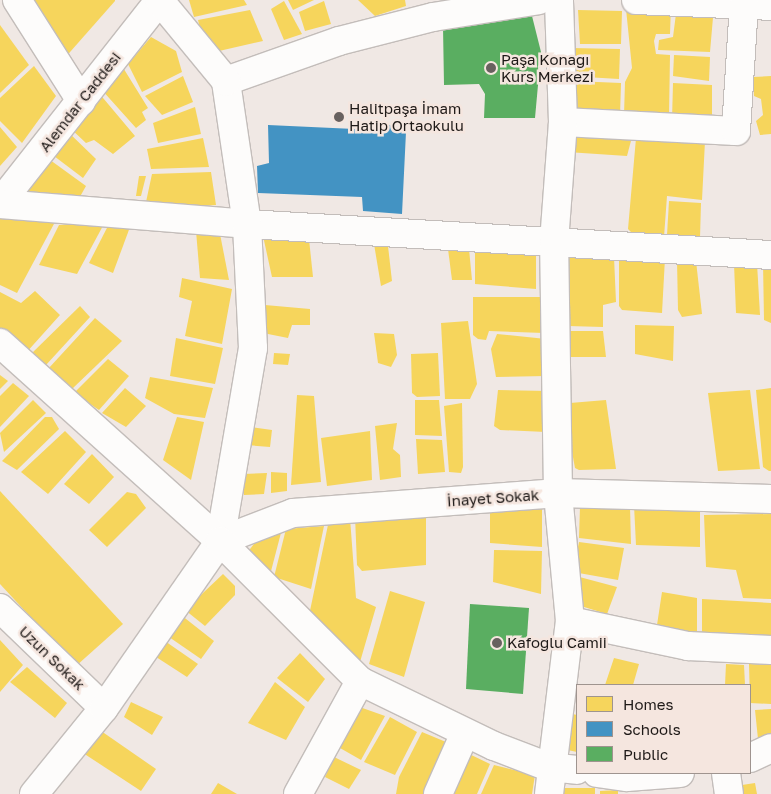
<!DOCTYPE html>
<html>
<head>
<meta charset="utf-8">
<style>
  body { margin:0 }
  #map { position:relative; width:771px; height:794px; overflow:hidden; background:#f0e8e4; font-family:"Golos Text",sans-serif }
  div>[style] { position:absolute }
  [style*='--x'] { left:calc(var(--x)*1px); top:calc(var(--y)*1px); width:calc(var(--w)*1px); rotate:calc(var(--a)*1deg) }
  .homes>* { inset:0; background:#f6d55c }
  .schools>* { inset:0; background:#4393c3 }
  .public>* { inset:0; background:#5aae61 }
  .roads { filter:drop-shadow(1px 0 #c3bdba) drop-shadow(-1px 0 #c3bdba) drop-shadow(0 1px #c3bdba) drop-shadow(0 -1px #c3bdba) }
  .minor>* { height:28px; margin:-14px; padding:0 14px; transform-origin:14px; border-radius:14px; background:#fdfcfb }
  .tertiary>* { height:28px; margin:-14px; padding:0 14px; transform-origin:14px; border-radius:14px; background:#fdfcfb }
  .dots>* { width:14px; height:14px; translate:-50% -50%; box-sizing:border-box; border:2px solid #f5e6df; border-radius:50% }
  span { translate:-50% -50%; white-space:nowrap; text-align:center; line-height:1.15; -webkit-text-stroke:5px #f5e6df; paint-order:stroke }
  .poi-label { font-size:15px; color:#1e1917 }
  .left { translate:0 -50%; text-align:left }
  .street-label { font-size:15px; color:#1e1917 }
  .legend { position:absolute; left:576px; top:684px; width:175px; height:90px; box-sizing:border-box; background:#f5e6df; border:1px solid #9f948f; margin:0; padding:6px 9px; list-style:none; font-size:15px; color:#1e1917 }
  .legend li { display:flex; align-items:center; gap:10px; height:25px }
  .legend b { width:25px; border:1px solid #9f948f }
</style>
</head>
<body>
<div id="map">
  <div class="homes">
    <div style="clip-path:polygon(21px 0,115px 0,115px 1px,63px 60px)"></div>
    <div style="clip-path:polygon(189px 0,244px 0,247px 5px,194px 17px)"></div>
    <div style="clip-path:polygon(288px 0,314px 0,293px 10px)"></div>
    <div style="clip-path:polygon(358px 0,405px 0,406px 6px,375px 16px)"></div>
    <div style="clip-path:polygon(284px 1px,302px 34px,284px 40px,271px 9px)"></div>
    <div style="clip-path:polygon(324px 1px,331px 24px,305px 31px,299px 12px)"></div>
    <div style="clip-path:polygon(671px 5px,670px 34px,656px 34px,654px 41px,656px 54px,670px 55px,669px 117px,624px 115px,625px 82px,632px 68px,626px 9px)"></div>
    <div style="clip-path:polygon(677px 6px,714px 6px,710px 52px,658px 50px,659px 40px,673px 37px)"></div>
    <div style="clip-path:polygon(250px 10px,263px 41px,206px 54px,198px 20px)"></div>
    <div style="clip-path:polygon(578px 10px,622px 11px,621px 44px,580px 44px)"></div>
    <div style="clip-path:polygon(0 25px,29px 65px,0 93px)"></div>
    <div style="clip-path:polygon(151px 37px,176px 51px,182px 72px,142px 92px,128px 64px)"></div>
    <div style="clip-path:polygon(571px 48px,620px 49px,619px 79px,568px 76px)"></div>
    <div style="clip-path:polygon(674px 55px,710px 57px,709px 81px,673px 76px)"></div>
    <div style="clip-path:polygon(34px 66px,56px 96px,22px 143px,0 121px,0 98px)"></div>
    <div style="clip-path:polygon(122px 66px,148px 108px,142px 112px,146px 120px,136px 128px,101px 89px)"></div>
    <div style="clip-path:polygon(183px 76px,193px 102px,162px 115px,145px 96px)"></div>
    <div style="clip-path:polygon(771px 76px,771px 134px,760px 135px,756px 121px,763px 115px,761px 99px,754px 96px,753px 77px)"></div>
    <div style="clip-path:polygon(574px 81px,621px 83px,620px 115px,576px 115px)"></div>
    <div style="clip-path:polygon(673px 83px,712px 85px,712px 121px,672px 120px)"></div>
    <div style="clip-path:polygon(98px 92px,135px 136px,113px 154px,94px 140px,86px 143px,70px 128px)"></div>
    <div style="clip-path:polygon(195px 107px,201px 134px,158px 143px,153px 123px)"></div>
    <div style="clip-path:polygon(0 127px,17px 147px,0 166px)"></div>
    <div style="clip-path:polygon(66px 130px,96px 159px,83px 178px,50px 153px)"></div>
    <div style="clip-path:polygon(569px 134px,632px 137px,627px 156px,567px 152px)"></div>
    <div style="clip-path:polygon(203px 138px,209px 167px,151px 169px,147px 149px)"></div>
    <div style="clip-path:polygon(636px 138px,705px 141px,702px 200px,667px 196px,664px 237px,633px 234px,628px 229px)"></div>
    <div style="clip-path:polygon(46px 157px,86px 186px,77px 202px,25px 198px,27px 179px)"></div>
    <div style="clip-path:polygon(211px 172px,216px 205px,171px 208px,167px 202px,146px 202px,152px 174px)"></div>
    <div style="clip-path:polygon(139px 176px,146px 176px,141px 196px,136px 196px)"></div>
    <div style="clip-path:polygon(669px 201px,701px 203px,700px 238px,667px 235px)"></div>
    <div style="clip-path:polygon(0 217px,55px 222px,17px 293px,0 285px)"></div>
    <div style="clip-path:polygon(105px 222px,77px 274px,39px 265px,59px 225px)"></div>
    <div style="clip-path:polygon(110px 222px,130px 227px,113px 273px,89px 263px)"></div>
    <div style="clip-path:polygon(196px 231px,220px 234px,229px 280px,200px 278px)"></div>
    <div style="clip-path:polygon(263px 236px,309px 239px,313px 277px,272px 277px)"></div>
    <div style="clip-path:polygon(374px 244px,388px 246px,392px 281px,381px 286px)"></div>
    <div style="clip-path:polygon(475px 248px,536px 252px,536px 289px,475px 284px)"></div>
    <div style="clip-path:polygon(448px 249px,469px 249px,472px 280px,452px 280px)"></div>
    <div style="clip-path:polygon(562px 255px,614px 257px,616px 302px,603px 305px,603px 327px,568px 326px)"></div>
    <div style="clip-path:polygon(619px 257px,665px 258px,662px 313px,622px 310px,619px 306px)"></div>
    <div style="clip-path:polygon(677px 261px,696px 261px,702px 314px,682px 317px,678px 310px)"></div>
    <div style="clip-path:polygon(757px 263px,760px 315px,736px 313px,734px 264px)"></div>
    <div style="clip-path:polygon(763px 263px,771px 265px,771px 323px,764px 320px)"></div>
    <div style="clip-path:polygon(182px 278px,232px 289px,222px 344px,185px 336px,192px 301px,179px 297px)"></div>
    <div style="clip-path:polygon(35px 291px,60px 315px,25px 354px,0 333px,0 292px,21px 303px)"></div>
    <div style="clip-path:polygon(473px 297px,545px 297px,544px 333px,489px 331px,486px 340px,478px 339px,473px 335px)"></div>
    <div style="clip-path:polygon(265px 305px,310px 309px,310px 325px,292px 325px,288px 338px,263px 333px)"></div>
    <div style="clip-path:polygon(80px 306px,90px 317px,46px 365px,31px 354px)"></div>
    <div style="clip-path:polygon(95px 318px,122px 341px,72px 389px,48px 369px)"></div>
    <div style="clip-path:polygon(468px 321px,477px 384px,470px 399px,445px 399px,441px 323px)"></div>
    <div style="clip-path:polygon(635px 325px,674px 326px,673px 361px,635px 354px)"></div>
    <div style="clip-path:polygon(565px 331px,603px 331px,606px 357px,565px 357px)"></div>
    <div style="clip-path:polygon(374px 333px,394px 334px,397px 355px,391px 367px,378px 363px)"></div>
    <div style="clip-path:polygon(497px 334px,546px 339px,546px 376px,496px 377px,491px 349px)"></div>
    <div style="clip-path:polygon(176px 338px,223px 348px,215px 384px,170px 376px)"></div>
    <div style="clip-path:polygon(274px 353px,290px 354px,288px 365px,273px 364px)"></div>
    <div style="clip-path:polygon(438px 353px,440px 396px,417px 397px,412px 393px,411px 354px)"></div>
    <div style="clip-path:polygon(108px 359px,129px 376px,99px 410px,74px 393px)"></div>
    <div style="clip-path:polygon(0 375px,8px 381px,0 389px)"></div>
    <div style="clip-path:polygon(150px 377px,213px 388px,205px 418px,174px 414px,145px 398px)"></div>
    <div style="clip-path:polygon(13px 383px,29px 396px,0 427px,0 396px)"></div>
    <div style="clip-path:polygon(125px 388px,146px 406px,126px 427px,102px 413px)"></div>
    <div style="clip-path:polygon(771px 388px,771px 471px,769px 471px,763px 467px,756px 390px)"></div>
    <div style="clip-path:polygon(498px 390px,549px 391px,546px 432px,500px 430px,494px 426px)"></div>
    <div style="clip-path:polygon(750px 390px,760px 469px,718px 471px,708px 393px)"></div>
    <div style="clip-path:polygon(297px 395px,314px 396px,321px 482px,291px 485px)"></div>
    <div style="clip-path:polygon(33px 400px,46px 413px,4px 452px,0 433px)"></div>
    <div style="clip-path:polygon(415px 400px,439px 400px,442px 436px,415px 435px)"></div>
    <div style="clip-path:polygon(606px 400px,616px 469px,579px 470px,575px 468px,568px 430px,570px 403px)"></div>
    <div style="clip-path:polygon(462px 403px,463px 467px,461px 473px,449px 472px,444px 406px)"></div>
    <div style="clip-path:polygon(45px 417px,52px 417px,59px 429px,17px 470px,2px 461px)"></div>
    <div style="clip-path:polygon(177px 417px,204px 422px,191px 480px,163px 460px)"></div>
    <div style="clip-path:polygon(397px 423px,393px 449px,400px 455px,401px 477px,380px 480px,375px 426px)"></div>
    <div style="clip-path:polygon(250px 427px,272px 430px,270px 447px,246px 445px)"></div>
    <div style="clip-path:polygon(65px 431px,86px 452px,48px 494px,21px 472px)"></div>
    <div style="clip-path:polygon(370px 431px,372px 480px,327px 486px,321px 438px)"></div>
    <div style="clip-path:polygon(416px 439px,442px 440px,445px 472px,418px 474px)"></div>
    <div style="clip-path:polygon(92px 454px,114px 477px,89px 504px,64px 484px)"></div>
    <div style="clip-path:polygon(271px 472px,287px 473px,287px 491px,271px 493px)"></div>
    <div style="clip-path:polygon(267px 473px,264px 494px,244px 495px,243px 474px)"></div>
    <div style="clip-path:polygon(0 491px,123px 624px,76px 666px,0 584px)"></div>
    <div style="clip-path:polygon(127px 492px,136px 494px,146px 508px,107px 547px,89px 530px)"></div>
    <div style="clip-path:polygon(490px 503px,542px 505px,542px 547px,490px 543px)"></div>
    <div style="clip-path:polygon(634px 505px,700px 506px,700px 547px,636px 545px)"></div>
    <div style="clip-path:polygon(580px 506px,630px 506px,631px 544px,579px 538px)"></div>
    <div style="clip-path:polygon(426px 508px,426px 565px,362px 571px,357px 565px,355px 516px)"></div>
    <div style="clip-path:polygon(771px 514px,771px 599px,743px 598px,736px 570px,706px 567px,704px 515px)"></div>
    <div style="clip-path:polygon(350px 518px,356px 598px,376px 607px,360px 662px,307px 625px,329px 520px)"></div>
    <div style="clip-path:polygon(324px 526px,311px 589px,274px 577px,286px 529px)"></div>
    <div style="clip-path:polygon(267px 527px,282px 529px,270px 575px,247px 553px)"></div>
    <div style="clip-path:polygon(579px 542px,624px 548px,618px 580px,573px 572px)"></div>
    <div style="clip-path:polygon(494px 550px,542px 551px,541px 594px,493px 582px)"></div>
    <div style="clip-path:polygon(223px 574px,235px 586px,235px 595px,205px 626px,185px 610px)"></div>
    <div style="clip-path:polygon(572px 575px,617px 587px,607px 614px,571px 603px)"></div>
    <div style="clip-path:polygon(390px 591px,425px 602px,404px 677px,369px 664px)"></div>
    <div style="clip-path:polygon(662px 592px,697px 598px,697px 634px,657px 625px)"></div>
    <div style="clip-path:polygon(702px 599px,771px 603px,771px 641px,702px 642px)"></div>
    <div style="clip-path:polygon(181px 615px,214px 641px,201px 659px,169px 637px)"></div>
    <div style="clip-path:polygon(162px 639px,198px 664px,187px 677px,153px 655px)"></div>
    <div style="clip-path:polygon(0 640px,23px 665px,0 692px)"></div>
    <div style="clip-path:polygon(300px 653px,325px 679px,308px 702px,277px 678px)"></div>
    <div style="clip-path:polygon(614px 658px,639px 664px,633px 685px,605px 685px)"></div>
    <div style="clip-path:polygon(726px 664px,744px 665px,745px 685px,725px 685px)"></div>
    <div style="clip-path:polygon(749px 664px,771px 665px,771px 704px,750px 703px)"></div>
    <div style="clip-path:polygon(27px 667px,67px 703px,55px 718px,10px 682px)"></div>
    <div style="clip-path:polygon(275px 682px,305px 707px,286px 740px,248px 723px)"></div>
    <div style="clip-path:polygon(131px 702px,163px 717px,152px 735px,124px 717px)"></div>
    <div style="clip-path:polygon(354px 705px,385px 716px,361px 760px,333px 744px)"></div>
    <div style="clip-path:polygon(771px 709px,771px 738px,758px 739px,755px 710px)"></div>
    <div style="clip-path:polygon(568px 713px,577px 715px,577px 752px,563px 749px)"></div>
    <div style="clip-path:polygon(390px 717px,417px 732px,395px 775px,364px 762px)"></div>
    <div style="clip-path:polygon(90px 732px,104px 733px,156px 769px,141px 791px,80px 751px)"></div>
    <div style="clip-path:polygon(422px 732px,446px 742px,425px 794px,396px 794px,399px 777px)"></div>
    <div style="clip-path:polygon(463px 751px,490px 764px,477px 794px,447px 794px)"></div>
    <div style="clip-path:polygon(334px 757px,361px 770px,349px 789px,325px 777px)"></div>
    <div style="clip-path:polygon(494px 765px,535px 775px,532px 794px,481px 794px)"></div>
    <div style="clip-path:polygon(218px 783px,237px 794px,211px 794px)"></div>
    <div style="clip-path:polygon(755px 783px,757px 794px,731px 794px,729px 787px)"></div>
    <div style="clip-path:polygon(558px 788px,595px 788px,595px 794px,558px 794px)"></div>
    <div style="clip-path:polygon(618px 790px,618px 794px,600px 794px,600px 791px)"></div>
  </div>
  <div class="schools">
    <div style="clip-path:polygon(385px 123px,406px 132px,402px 214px,363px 211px,362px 197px,258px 193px,257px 166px,269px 163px,268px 125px,376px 130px)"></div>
  </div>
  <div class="public">
    <div style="clip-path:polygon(531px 12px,541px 52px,535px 118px,484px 118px,485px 94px,479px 84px,444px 85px,443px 27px)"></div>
    <div style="clip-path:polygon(470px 604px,529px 608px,523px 694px,466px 689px)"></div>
  </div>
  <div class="roads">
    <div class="minor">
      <div style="--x:17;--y:0;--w:120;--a:57.6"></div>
      <div style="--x:636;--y:0;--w:135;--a:2.5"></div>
      <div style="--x:226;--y:81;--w:120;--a:-19.5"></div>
      <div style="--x:339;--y:41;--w:97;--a:-14.3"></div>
      <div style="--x:433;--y:17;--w:107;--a:-9.1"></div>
      <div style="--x:563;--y:122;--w:173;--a:3"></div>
      <div style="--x:736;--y:131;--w:126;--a:-86.4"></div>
      <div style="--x:0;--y:203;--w:258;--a:-51.8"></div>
      <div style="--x:0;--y:204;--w:248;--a:4.6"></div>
      <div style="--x:247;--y:224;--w:525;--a:3.39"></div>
      <div style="--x:220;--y:541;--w:78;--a:-21"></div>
      <div style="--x:293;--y:513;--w:266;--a:-4.3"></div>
      <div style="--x:558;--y:493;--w:213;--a:1.6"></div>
      <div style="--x:0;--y:608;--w:144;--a:43.9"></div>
      <div style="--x:570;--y:621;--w:121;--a:12"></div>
      <div style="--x:688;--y:646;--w:83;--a:2.8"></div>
      <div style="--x:726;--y:773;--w:21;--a:82"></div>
      <div style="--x:34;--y:794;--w:111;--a:-50.9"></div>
      <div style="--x:104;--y:708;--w:203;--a:-55.2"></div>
      <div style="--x:220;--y:541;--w:196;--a:-80.3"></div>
      <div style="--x:253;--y:348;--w:124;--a:-92.8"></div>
      <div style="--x:247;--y:224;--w:145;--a:-98.4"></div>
      <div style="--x:226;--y:81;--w:104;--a:-129.5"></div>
      <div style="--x:298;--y:794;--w:129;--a:-61.2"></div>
      <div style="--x:438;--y:794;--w:67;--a:-66.1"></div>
      <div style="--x:549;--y:794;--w:174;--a:-83.1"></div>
      <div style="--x:570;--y:621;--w:129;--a:-95.4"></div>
      <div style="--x:558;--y:493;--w:251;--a:-90.9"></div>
      <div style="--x:554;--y:242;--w:120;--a:-85.7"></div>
      <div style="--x:563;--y:122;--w:122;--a:-91.9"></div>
    </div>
    <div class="tertiary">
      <div style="--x:0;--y:343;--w:296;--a:42"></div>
      <div style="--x:220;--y:541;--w:198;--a:45"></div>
      <div style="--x:360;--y:681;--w:149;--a:25.9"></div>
      <div style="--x:494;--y:746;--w:59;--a:20.9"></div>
      <div style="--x:549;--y:767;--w:28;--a:6"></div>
      <div style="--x:750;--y:758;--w:23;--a:-25"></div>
      <div style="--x:597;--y:773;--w:30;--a:8"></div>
      <div style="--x:627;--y:777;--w:53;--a:-4.3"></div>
    </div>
  </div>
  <div class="dots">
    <div style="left:491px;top:68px;background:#68615f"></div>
    <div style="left:339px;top:117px;background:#68615f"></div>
    <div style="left:497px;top:643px;background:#68615f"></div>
  </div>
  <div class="poi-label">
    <span class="left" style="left:501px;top:68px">Paşa Konağı<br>Kurs Merkezi</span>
    <span class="left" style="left:349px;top:117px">Halitpaşa İmam<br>Hatip Ortaokulu</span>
    <span class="left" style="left:507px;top:643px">Kafoğlu Camii</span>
  </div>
  <div class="street-label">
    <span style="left:80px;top:102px;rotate:-52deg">Alemdar Caddesi</span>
    <span style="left:493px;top:498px;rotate:-4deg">İnayet Sokak</span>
    <span style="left:52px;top:658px;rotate:44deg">Uzun Sokak</span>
  </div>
  <ul class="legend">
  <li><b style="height:14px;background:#f6d55c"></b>Homes</li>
  <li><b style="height:14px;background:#4393c3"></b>Schools</li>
  <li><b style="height:14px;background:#5aae61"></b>Public</li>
  </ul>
</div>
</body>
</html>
